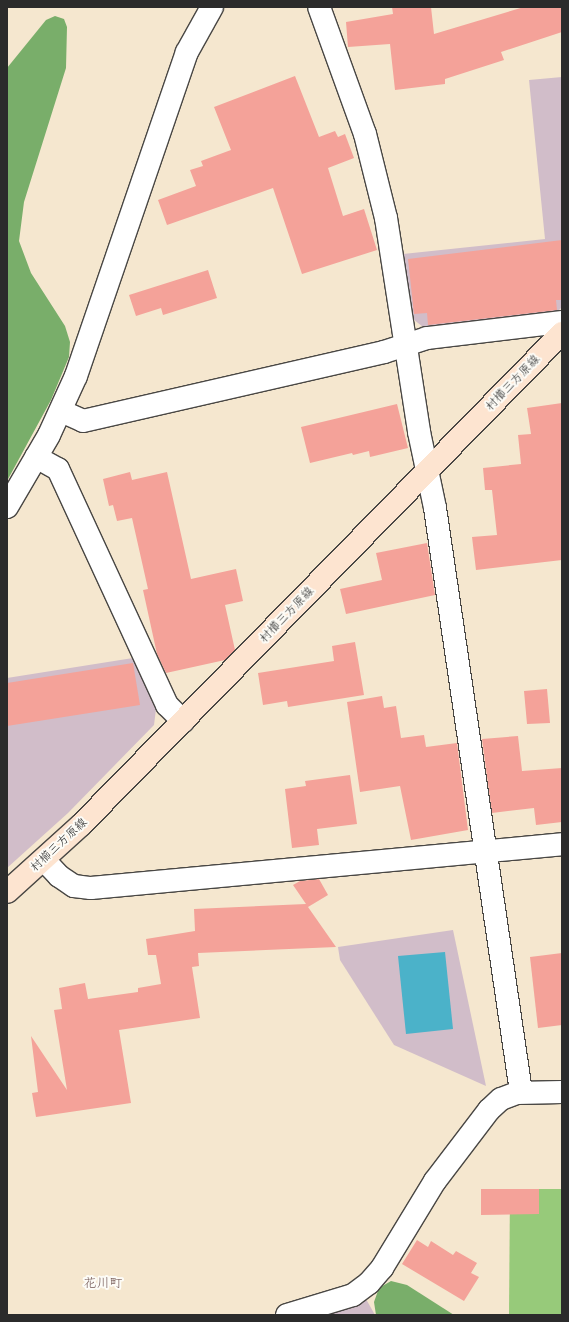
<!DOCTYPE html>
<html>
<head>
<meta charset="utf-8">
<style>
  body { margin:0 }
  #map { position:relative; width:569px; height:1322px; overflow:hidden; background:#f5e7cf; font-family:"Architects Daughter","Klee One",sans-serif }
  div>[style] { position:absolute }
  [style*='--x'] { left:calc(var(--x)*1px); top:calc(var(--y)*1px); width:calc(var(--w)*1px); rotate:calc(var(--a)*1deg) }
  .industrial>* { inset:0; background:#d1bdc9 }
  .green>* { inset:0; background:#97ca7a }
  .forest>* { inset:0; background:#79ae6a }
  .water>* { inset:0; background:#4bb2c9 }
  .building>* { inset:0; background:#f4a299 }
  .roads { filter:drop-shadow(1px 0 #494744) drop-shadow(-1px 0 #494744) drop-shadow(0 1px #494744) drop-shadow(0 -1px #494744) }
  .street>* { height:22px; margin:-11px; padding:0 11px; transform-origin:11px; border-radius:11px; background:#fff }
  .secondary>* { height:22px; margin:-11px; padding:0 11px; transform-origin:11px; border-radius:11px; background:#fde4d0 }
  span { translate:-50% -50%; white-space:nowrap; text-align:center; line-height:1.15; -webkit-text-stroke:4px #fdfcf7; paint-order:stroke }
  .street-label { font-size:12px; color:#2b2b2b }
  .neighbourhood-label { font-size:13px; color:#715552 }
  .frame { position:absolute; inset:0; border:8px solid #2b2b2b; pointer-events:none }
</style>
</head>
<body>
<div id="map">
  <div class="industrial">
    <div style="clip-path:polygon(562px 77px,562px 307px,556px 313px,423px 327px,413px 319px,403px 254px,545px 239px,529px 80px)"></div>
    <div style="clip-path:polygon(133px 658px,156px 709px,154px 725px,68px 813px,7px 868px,7px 678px)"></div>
    <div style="clip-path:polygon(453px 930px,486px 1086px,394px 1045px,340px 960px,338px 947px)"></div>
    <div style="clip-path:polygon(366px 1299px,375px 1315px,328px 1315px,358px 1304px)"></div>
  </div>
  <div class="green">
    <div style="clip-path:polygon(510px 1189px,562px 1189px,562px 1315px,509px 1315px)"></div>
  </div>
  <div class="forest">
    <div style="clip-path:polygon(55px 16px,64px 19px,67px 27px,66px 68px,24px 202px,19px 241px,31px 273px,65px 326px,70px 342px,69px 357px,51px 400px,7px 481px,7px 68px,46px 20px)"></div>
    <div style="clip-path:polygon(391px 1281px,407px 1285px,454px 1315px,376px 1315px,374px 1302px,379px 1288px)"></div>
  </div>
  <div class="water">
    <div style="clip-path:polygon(445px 952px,453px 1029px,406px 1034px,398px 956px)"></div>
  </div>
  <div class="building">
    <div style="clip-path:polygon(392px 7px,431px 7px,434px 34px,524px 7px,562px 7px,562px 32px,501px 52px,504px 60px,445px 79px,445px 84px,395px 90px,390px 44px,348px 47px,346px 22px,393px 14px)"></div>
    <div style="clip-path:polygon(295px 76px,319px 137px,335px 131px,338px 137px,345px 134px,354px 158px,328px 168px,343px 216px,364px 209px,377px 250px,302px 274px,273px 188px,167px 225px,158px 200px,196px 186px,190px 170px,203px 166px,201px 161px,231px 150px,214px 107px)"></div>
    <div style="clip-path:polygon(562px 240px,562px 300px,556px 300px,557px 310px,428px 325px,427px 313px,414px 314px,408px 259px)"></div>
    <div style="clip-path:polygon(208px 270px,217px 298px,163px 315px,161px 308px,136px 316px,129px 295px)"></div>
    <div style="clip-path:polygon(562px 403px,562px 560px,476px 570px,472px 537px,497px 535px,492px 490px,485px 490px,483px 468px,521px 464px,518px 435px,531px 434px,527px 408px)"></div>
    <div style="clip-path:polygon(397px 404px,408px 448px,370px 457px,369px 451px,353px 455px,352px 453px,310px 463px,301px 427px)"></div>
    <div style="clip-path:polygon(130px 472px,132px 480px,167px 472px,191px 579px,236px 569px,243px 601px,225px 605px,235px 650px,225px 660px,166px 673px,157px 654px,143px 590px,148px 589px,132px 518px,117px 521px,113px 505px,109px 506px,103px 479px)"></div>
    <div style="clip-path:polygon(427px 543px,435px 595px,346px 614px,340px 589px,382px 580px,376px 553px)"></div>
    <div style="clip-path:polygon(355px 642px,364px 695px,288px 707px,287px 701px,263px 705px,258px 673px,334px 661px,332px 646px)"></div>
    <div style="clip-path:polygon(133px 663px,140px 705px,7px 726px,7px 683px)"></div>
    <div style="clip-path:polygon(547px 689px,550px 723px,527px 724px,524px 691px)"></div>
    <div style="clip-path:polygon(382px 696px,384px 708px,396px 706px,401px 738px,424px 735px,426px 747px,457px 743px,468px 830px,411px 840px,400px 786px,360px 792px,347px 702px)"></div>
    <div style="clip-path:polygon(518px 736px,522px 771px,562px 768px,562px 822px,536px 825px,534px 808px,492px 813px,482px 739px)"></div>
    <div style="clip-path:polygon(350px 775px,357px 824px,317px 829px,319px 845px,292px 848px,285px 789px,306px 786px,305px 781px)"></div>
    <div style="clip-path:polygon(319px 879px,328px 895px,308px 907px,336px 947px,198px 953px,199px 966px,192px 967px,200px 1018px,119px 1030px,131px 1103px,36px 1117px,32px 1093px,38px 1092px,31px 1036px,67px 1090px,54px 1010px,62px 1009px,59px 988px,85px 983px,88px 999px,138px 992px,138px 988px,161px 984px,156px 955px,148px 955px,146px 939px,195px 931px,194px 909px,306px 904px,293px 885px,300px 881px)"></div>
    <div style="clip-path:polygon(562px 953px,562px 1025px,538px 1028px,530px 957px)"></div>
    <div style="clip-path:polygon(481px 1189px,539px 1189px,539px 1214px,481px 1215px)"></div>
    <div style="clip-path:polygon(417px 1240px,428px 1247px,431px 1241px,453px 1255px,456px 1251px,477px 1263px,471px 1273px,479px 1277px,464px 1301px,402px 1264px)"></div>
  </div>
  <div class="roads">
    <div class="street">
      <div style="--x:319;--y:7;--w:135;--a:70.1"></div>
      <div style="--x:365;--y:134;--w:87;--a:76"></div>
      <div style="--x:386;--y:218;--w:217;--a:81.2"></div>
      <div style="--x:419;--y:432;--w:78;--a:78.1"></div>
      <div style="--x:435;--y:508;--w:590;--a:81.62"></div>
      <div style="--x:61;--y:411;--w:24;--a:24"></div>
      <div style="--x:83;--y:421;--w:309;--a:-12.9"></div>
      <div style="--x:384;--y:352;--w:45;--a:-18"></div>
      <div style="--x:427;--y:338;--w:136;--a:-6.8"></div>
      <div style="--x:36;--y:457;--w:25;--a:29"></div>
      <div style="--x:58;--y:469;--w:260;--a:65.2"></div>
      <div style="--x:167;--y:705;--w:23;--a:45"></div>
      <div style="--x:7;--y:507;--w:83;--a:-59.7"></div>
      <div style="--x:49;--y:435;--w:65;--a:-65.4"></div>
      <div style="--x:76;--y:376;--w:342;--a:-71.1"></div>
      <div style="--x:187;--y:52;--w:51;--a:-60.9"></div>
      <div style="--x:44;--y:860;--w:22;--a:47"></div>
      <div style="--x:59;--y:876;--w:18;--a:34"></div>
      <div style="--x:74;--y:886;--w:17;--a:7"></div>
      <div style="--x:91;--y:888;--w:473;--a:-5.3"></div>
      <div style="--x:287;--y:1315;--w:69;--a:-16.9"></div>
      <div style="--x:353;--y:1295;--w:20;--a:-37"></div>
      <div style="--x:369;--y:1283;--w:20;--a:-49"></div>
      <div style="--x:382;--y:1268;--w:102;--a:-58.7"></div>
      <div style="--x:435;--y:1181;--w:89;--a:-52.7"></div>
      <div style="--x:489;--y:1110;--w:16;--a:-43"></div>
      <div style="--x:501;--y:1099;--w:17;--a:-21"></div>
      <div style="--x:517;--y:1093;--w:45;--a:-1.3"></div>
    </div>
    <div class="secondary">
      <div style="--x:7;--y:892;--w:100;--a:-42.2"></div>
      <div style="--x:81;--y:825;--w:688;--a:-45.65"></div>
    </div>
  </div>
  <div class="street-label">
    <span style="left:513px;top:383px;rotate:-46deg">村櫛三方原線</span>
    <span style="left:287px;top:615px;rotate:-46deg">村櫛三方原線</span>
    <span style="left:59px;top:845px;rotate:-43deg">村櫛三方原線</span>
  </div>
  <div class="neighbourhood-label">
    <span style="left:103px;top:1283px">花川町</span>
  </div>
  <div class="frame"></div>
</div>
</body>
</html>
